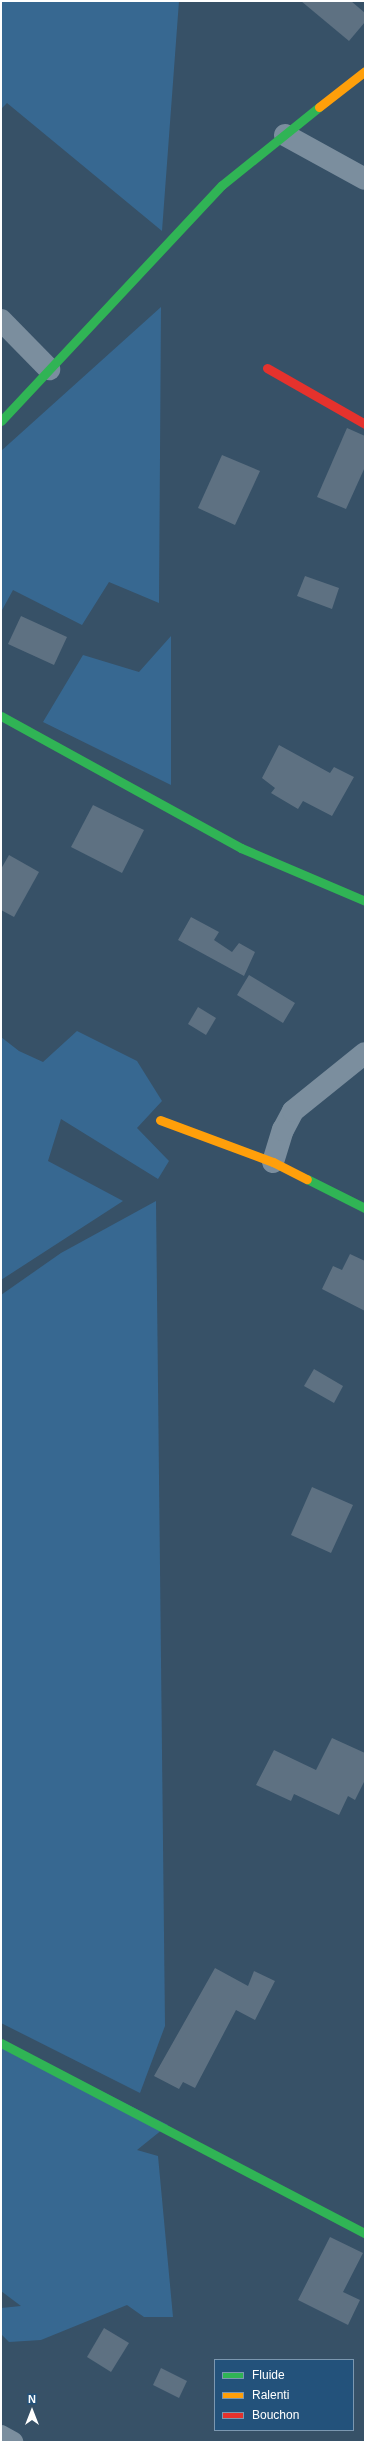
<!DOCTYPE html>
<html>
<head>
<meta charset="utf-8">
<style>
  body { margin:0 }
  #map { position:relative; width:366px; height:2443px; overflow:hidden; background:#375167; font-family:Arial,sans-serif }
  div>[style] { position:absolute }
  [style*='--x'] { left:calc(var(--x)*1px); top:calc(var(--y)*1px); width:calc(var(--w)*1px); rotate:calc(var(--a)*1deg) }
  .green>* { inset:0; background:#376891 }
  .building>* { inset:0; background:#5e7182 }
  .street>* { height:22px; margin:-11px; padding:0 11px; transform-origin:11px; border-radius:11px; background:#7b8e9e }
  .fast>* { height:9px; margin:-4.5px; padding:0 4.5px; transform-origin:4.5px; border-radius:4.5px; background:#30b455 }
  .slow>* { height:9px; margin:-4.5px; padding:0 4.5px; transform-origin:4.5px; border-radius:4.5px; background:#ff9f0a }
  .jam>* { height:9px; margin:-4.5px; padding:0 4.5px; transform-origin:4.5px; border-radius:4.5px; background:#e5322d }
  span { translate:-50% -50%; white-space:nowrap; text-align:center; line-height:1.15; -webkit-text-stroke:3.5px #23527b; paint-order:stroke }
  .frame { position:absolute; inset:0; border:2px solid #fff; pointer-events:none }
  .legend { position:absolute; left:214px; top:2359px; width:140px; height:72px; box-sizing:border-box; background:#23527b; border:1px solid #7b97b0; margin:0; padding:5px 7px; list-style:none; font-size:12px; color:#fff }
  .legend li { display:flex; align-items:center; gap:8px; height:20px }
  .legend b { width:20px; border:1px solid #7b97b0 }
  .north { position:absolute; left:12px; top:2391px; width:40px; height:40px; -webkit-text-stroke:3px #23527b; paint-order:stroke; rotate:0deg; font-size:11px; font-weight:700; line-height:16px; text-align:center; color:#fff }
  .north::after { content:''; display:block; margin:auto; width:14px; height:18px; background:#fff; clip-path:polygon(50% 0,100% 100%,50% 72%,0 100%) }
</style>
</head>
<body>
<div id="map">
  <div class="green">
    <div style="clip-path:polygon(1px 1px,179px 1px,162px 231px,7px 103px,1px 109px)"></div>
    <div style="clip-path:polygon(161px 307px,159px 603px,109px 582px,82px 625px,13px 590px,1px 612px,1px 451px)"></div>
    <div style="clip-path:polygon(171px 636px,171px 785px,43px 722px,83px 655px,139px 672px)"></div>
    <div style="clip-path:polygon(77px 1031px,137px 1061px,162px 1101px,137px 1128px,169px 1161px,158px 1179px,61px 1119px,48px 1161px,123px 1201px,1px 1280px,1px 1037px,19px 1051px,43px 1062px)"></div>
    <div style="clip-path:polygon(156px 1201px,165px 2026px,140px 2093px,1px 2023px,1px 1295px,61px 1253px)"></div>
    <div style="clip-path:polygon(1px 2040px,168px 2125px,137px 2150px,158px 2156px,173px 2317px,144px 2317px,127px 2305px,41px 2340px,9px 2342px,1px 2334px,1px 2308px,21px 2306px,1px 2291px)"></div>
  </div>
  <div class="building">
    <div style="clip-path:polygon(301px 1px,351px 1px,365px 13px,365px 22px,349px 41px)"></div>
    <div style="clip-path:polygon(347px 428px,365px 436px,365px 467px,346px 509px,317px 497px)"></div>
    <div style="clip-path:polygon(222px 455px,260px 471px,235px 525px,198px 508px)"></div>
    <div style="clip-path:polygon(305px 576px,339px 588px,332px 609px,297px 596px)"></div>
    <div style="clip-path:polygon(21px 616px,67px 637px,54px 665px,8px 644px)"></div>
    <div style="clip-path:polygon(279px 745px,330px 773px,334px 767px,354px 777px,332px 816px,303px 801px,298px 809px,271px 793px,275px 788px,262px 778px)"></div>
    <div style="clip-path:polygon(93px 805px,144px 830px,122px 873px,71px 847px)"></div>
    <div style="clip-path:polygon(9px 855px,39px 872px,14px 917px,1px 910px,1px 869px)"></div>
    <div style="clip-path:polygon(191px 917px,219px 932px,214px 940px,232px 952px,239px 943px,255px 952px,244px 976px,178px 940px)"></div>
    <div style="clip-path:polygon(249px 975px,295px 1003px,283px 1023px,237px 995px)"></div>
    <div style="clip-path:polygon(198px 1007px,216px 1018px,206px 1035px,188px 1024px)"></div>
    <div style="clip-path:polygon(350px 1254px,365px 1261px,365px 1311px,322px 1289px,333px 1266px,342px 1270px)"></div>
    <div style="clip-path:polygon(314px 1369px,343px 1386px,334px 1403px,304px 1386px)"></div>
    <div style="clip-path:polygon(312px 1487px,353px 1505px,331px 1553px,291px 1535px)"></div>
    <div style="clip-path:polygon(332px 1738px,365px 1753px,365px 1780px,355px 1800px,348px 1796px,339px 1815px,294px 1794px,291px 1801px,256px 1785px,274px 1750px,316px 1770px)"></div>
    <div style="clip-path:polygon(215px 1968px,248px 1986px,254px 1971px,275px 1981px,255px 2020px,236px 2010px,195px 2088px,183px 2082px,179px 2089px,154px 2076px)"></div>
    <div style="clip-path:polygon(330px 2237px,363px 2253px,343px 2292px,360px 2300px,348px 2325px,298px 2300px)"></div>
    <div style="clip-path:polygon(104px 2328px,129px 2343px,111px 2372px,87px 2357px)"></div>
    <div style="clip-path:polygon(161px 2368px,187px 2381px,179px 2398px,153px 2385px)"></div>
  </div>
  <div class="street">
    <div style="--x:285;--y:135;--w:91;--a:28.8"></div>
    <div style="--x:1;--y:320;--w:69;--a:45.6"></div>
    <div style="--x:273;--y:1162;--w:34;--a:-73"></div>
    <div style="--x:283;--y:1130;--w:21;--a:-62"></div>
    <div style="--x:293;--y:1111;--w:92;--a:-38.9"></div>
    <div style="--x:1;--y:2436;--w:13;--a:29"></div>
  </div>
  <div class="fast">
    <div style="--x:1;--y:421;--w:323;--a:-46.9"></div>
    <div style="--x:222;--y:185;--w:124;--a:-38.8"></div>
    <div style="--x:1;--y:716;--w:274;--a:28.8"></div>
    <div style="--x:241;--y:848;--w:135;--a:23.1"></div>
    <div style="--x:307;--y:1179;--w:65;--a:26.6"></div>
    <div style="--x:1;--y:2043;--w:411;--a:27.6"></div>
  </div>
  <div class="slow">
    <div style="--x:319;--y:107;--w:58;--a:-38"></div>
    <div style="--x:160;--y:1120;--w:121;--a:20.4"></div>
    <div style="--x:273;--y:1162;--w:38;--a:27"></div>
  </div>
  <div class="jam">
    <div style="--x:267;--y:368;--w:113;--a:29.7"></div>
  </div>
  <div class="frame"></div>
  <ul class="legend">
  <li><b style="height:5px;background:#30b455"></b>Fluide</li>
  <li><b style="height:5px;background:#ff9f0a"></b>Ralenti</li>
  <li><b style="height:5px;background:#e5322d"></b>Bouchon</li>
  </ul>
  <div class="north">N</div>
</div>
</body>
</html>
